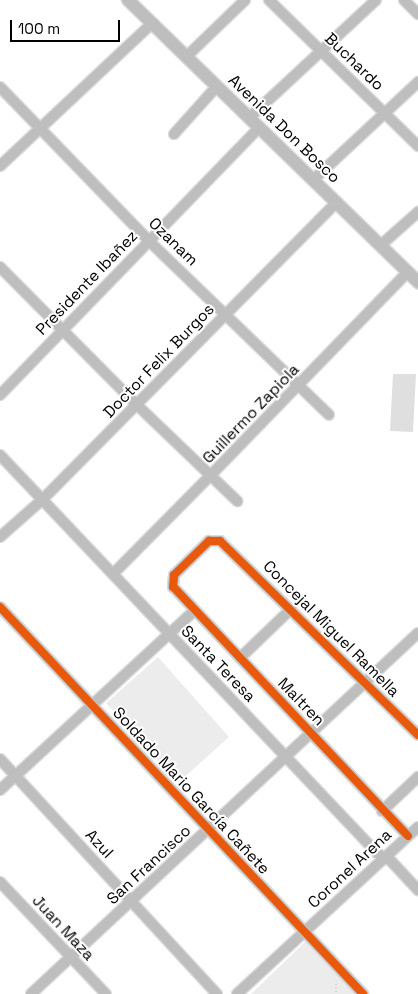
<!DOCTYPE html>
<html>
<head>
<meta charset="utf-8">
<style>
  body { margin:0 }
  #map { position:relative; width:418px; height:994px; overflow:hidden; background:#fff; font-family:"Space Grotesk",sans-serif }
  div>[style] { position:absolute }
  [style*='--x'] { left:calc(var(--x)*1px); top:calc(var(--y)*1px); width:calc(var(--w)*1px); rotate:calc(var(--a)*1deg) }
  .green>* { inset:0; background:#ececec }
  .building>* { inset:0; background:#dfdfdf }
  .path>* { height:1px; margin-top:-0.5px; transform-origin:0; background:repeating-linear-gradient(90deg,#b9b9b9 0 1px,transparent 0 3.5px) }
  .roads { filter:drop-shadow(1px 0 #dbdbdb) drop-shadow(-1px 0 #dbdbdb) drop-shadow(0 1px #dbdbdb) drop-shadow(0 -1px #dbdbdb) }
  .minor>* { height:10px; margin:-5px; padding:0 5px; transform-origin:5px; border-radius:5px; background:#bebebe }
  .major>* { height:12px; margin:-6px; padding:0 6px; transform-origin:6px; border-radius:6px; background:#bebebe }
  .cycleway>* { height:8px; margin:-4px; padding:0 4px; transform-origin:4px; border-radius:4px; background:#e8590c }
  span { translate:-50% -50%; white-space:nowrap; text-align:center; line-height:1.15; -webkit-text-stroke:4px #fff; paint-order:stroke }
  .street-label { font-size:16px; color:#000 }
  .scale { position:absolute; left:10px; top:20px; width:110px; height:22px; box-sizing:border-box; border:2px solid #000; border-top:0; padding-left:6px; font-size:15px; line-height:18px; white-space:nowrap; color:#000; -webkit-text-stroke:4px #fff; paint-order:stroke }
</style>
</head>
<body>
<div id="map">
  <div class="green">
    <div style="clip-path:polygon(158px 657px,229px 737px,178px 783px,106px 703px)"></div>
    <div style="clip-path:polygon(307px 940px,358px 994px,251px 994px)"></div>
  </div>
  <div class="building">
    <div style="clip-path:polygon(393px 374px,416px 374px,413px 432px,390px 431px)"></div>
  </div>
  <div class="path">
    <div style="--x:336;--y:980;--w:14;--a:90"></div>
  </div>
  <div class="roads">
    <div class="minor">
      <div style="--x:269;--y:0;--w:209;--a:44.4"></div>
      <div style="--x:404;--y:0;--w:20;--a:45"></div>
      <div style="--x:186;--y:57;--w:82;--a:-44"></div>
      <div style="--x:0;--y:87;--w:214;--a:45.9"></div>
      <div style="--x:149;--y:241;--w:250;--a:44"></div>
      <div style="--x:249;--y:118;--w:173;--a:-42.9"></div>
      <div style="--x:174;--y:134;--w:64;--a:-48.1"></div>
      <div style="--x:0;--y:166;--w:207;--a:-43.2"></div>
      <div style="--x:313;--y:180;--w:144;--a:-43"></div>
      <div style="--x:381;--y:245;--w:50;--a:-41.7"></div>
      <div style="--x:0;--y:267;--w:194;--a:45.2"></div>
      <div style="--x:137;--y:405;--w:139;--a:43.8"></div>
      <div style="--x:0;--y:395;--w:372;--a:-45.9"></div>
      <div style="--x:0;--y:455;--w:548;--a:46.55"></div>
      <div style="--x:377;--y:853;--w:16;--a:30"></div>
      <div style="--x:391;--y:861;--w:40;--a:47"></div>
      <div style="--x:0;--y:537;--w:57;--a:-41.5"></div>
      <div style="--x:43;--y:499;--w:416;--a:-45.3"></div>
      <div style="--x:113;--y:574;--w:138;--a:-45.3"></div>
      <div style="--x:210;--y:476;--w:284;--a:-45.9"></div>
      <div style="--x:0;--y:607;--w:531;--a:46.83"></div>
      <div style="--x:240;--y:658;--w:71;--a:-43.9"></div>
      <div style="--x:0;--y:759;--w:320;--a:47.3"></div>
      <div style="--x:0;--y:790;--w:265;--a:-42.7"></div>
      <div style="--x:382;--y:811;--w:50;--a:-43.4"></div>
      <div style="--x:408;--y:836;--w:342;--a:-133.3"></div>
      <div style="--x:173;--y:587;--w:12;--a:-85"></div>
      <div style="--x:174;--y:575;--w:49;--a:-44.2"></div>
      <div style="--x:209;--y:541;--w:11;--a:0"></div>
      <div style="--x:220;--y:541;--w:277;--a:44.4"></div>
      <div style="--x:0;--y:882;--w:154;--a:46.6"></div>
      <div style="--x:31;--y:994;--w:529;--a:-43.01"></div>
      <div style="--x:237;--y:994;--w:246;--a:-42.7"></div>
    </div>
    <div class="major">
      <div style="--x:128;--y:0;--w:405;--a:44.2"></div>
    </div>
  </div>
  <div class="cycleway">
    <div style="--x:0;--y:607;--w:531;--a:46.83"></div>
    <div style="--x:408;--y:836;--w:342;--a:-133.3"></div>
    <div style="--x:173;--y:587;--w:12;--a:-85"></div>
    <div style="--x:174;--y:575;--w:49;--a:-44.2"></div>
    <div style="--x:209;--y:541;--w:11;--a:0"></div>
    <div style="--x:220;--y:541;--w:277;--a:44.4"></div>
  </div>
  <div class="street-label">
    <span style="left:354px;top:62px;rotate:44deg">Buchardo</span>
    <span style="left:284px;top:129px;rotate:44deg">Avenida Don Bosco</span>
    <span style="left:173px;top:242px;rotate:44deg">Ozanam</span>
    <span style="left:87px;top:283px;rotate:-46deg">Presidente Ibañez</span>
    <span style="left:159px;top:361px;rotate:-46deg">Doctor Felix Burgos</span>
    <span style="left:251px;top:414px;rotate:-46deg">Guillermo Zapiola</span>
    <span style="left:331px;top:629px;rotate:45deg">Concejal Miguel Ramella</span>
    <span style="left:218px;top:664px;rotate:46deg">Santa Teresa</span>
    <span style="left:301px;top:702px;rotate:46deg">Maltren</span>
    <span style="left:191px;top:791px;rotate:47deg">Soldado Mario García Cañete</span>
    <span style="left:99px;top:844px;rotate:47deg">Azul</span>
    <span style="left:149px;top:865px;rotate:-43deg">San Francisco</span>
    <span style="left:350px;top:869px;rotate:-43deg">Coronel Arena</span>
    <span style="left:63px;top:928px;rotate:47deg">Juan Maza</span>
  </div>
  <div class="scale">100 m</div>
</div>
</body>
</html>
